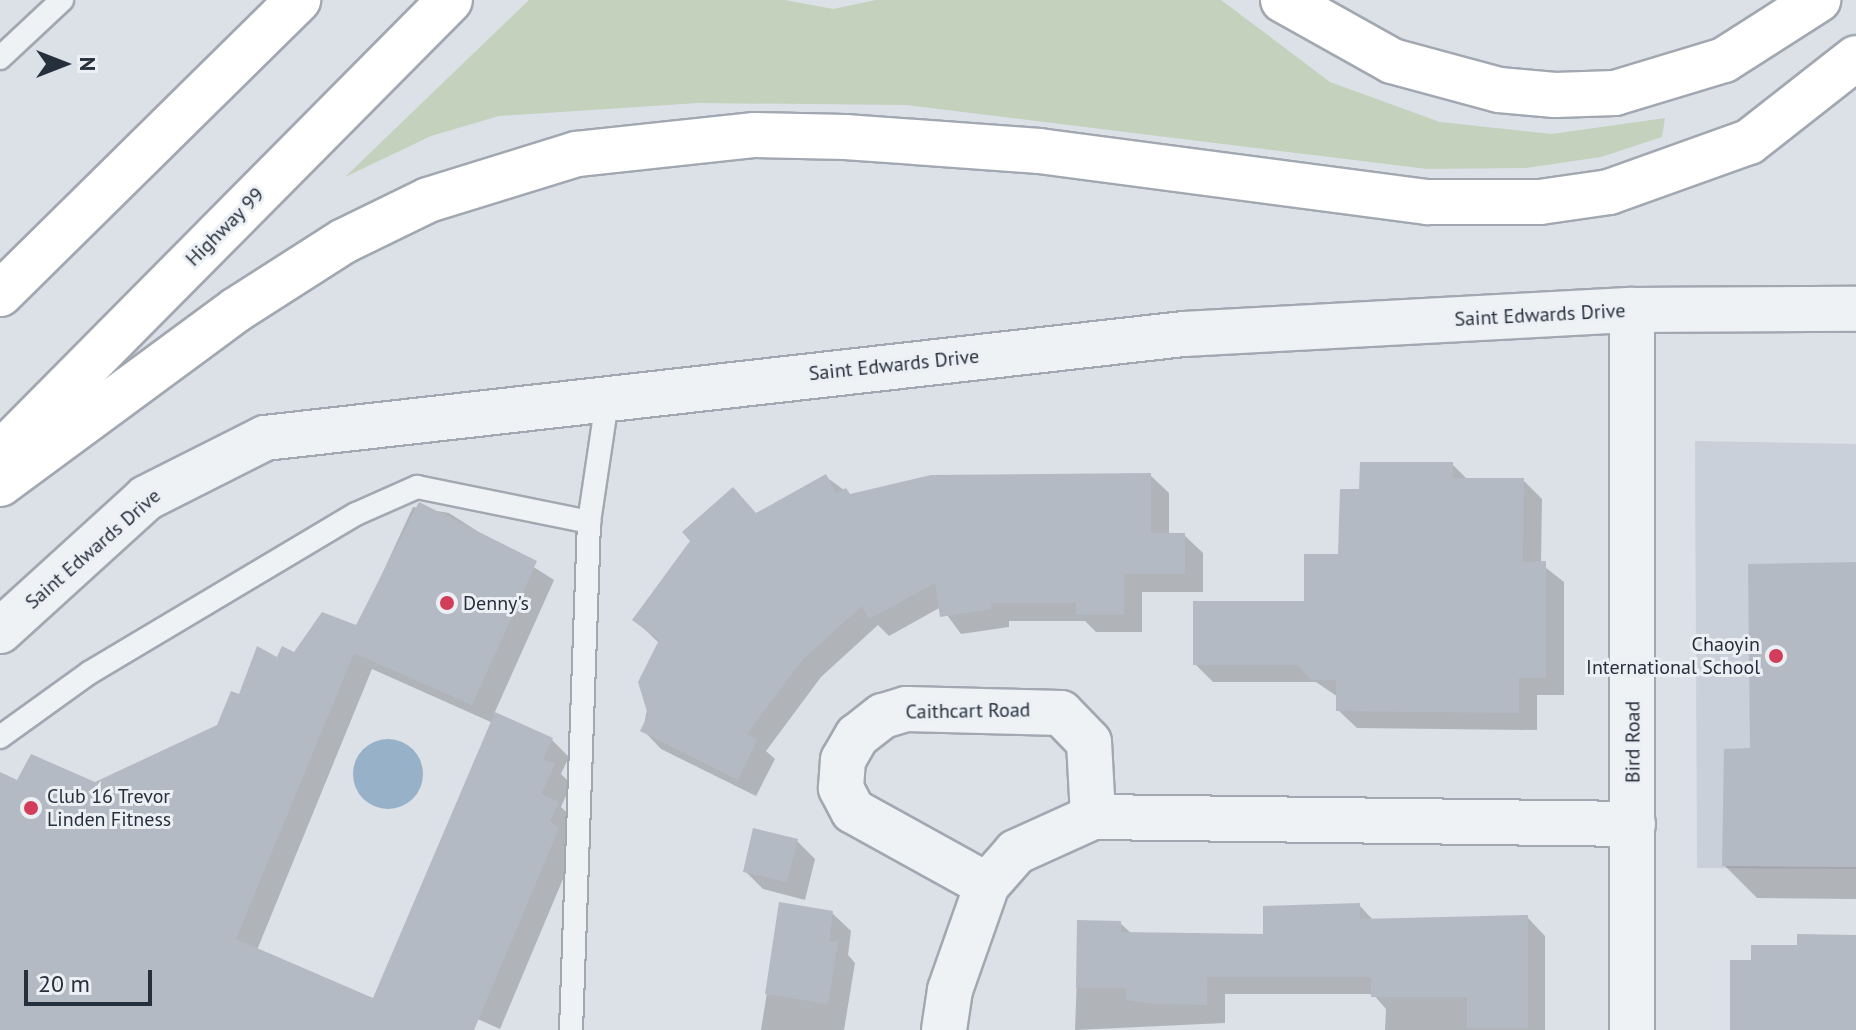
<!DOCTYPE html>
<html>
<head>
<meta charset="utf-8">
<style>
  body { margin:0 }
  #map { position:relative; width:1856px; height:1030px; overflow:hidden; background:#dce1e7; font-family:"PT Sans",sans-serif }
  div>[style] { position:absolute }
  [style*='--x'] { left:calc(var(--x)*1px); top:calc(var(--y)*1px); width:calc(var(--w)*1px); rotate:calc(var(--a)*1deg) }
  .built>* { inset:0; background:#cad0d9 }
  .green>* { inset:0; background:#c3d1bd }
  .water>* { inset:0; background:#96b1c8 }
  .round { border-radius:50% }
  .shadow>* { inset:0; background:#0003 }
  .building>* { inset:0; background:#b4bac4 }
  .roads { filter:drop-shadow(2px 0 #a2a8b1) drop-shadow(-2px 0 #a2a8b1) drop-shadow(0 2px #a2a8b1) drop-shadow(0 -2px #a2a8b1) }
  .service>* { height:22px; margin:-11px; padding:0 11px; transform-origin:11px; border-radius:11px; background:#eff2f5 }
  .minor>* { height:44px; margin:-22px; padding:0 22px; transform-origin:22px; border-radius:22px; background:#eff2f5 }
  .tertiary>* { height:44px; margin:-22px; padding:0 22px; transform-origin:22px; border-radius:22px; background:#eff2f5 }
  .motorway>* { height:44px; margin:-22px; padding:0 22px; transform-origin:22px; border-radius:22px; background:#fff }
  .dots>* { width:22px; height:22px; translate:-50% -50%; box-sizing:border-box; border:4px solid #ecf0f5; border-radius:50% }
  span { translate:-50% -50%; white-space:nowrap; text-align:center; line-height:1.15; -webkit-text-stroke:6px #ecf0f5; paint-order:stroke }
  .street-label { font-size:20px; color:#26303d }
  .poi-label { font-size:20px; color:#26303d }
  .left { translate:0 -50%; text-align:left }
  .right { translate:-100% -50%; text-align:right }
  .north { position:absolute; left:24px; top:24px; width:80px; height:80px; -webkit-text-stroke:6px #ecf0f5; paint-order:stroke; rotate:90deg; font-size:22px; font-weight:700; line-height:32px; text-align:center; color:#26303d }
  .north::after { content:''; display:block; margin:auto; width:28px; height:36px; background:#26303d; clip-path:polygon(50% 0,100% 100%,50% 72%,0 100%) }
  .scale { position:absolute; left:24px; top:970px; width:128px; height:36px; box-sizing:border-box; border:4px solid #26303d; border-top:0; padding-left:10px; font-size:24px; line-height:28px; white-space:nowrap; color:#26303d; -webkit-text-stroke:6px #ecf0f5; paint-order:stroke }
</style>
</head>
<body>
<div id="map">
  <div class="built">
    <div style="clip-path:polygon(1695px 441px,1856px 444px,1856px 869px,1697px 868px)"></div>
  </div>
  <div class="green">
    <div style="clip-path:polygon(529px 0,785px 0,833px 9px,876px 0,1221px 0,1330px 82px,1440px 122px,1552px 134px,1665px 118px,1662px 137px,1601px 157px,1526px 168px,1427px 169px,906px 105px,698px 103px,499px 116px,431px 136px,345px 177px)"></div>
  </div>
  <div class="water">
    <div class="round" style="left:353px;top:739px;width:70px;height:70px"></div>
  </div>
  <div class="shadow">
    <div style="clip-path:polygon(1452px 464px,1468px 480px,1523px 480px,1542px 499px,1541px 564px,1564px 582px,1564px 695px,1537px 695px,1537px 730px,1357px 728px,1338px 710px,1338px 697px,1316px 682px,1213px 682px,1195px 664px,1306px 603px,1340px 556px,1361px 491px)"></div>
    <div style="clip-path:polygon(1150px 475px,1169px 493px,1169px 535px,1184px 535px,1203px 553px,1203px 592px,1142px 592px,1142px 632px,1096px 632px,1085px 621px,1009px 621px,1009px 627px,961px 634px,941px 607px,889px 636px,878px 625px,821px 677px,766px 751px,775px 759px,756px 796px,661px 749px,643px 730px,660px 644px,635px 620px,757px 514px,826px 477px,851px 495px)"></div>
    <div style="clip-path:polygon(evenodd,413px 507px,449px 513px,554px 580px,494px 714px,551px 739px,569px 757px,561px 774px,571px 784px,561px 807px,576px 821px,576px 848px,500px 1029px,473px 1017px,469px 1030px,0 1030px,0 784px,95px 784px,218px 726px,278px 660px,357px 628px,413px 507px,372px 669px,493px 723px,374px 1001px,257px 950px,372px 669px)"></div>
    <div style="clip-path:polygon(1856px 565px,1856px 899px,1757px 898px,1724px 865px,1752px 750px)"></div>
    <div style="clip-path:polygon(797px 841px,815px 859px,805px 900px,763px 889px,745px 871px)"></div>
    <div style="clip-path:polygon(781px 905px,832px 913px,851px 931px,848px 955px,855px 963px,844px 1030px,761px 1030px)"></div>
    <div style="clip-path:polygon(1359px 905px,1374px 921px,1527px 917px,1545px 936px,1545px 1030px,1385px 1030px,1386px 1009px,1373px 994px,1225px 994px,1225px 1023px,1075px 1030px,1079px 922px,1120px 923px,1132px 934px,1265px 936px)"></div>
  </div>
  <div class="building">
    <div style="clip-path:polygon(1360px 462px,1453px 462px,1453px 478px,1524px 478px,1523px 562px,1546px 561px,1546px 678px,1519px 678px,1519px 713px,1336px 711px,1336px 680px,1311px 680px,1298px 665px,1193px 665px,1193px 601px,1304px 601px,1304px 554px,1338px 554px,1340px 489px,1359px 489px)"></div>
    <div style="clip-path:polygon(1151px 473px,1151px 533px,1185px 533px,1185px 574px,1124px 574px,1124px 615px,1076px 615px,1076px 603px,991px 603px,992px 609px,940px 617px,935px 583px,869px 619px,862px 606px,803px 659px,747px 734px,757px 740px,738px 780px,640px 731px,648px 715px,638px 682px,659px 640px,632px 620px,690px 541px,682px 532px,733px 487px,756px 513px,826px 474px,836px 493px,846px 488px,850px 494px,931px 475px)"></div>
    <div style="clip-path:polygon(419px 502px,537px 561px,472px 705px,354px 653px,236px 939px,373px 998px,495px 712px,553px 738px,543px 759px,555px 764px,541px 794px,559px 802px,550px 821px,559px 828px,474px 1030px,0 1030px,0 772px,17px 780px,31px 754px,95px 782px,217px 725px,231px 691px,239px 694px,257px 646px,277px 657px,282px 646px,294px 652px,322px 612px,356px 625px)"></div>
    <div style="clip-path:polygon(1856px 562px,1856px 867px,1722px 866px,1724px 749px,1750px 748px,1748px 564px)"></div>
    <div style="clip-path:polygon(753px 828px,798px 839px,787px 882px,743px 872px)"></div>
    <div style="clip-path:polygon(779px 902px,833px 911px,829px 941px,838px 942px,828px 1004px,765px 994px)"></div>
    <div style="clip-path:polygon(1360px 903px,1360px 919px,1528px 915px,1528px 1028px,1467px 1028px,1467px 997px,1371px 997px,1371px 977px,1207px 977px,1207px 1005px,1155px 1004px,1126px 1000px,1126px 988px,1076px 988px,1077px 920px,1121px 921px,1121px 932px,1263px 934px,1263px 906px)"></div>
    <div style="clip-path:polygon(1797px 934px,1856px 935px,1856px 1030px,1730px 1030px,1730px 960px,1751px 960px,1751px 945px,1797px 945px)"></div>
  </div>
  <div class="roads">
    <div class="service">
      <div style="--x:0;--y:58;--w:85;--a:-43.1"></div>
      <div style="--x:0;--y:737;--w:110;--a:-35.7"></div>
      <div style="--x:89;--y:673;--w:311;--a:-30.8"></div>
      <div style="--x:356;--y:514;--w:67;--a:-23.9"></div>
      <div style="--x:417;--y:487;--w:176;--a:11.5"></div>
      <div style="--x:571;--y:1030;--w:508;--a:-87.97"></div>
      <div style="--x:589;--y:522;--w:128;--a:-81.5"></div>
    </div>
    <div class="minor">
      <div style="--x:987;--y:885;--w:153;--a:-151.1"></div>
      <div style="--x:853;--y:811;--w:26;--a:-118"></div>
      <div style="--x:841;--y:788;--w:28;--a:-86"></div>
      <div style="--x:843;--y:760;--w:28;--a:-60"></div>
      <div style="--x:857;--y:736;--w:33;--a:-38"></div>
      <div style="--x:883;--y:716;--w:24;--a:-17"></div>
      <div style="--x:906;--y:709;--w:155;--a:1.5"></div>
      <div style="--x:1061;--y:713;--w:40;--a:46"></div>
      <div style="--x:1089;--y:742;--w:75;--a:86.9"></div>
      <div style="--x:944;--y:1030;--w:40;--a:-81.5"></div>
      <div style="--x:950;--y:990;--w:111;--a:-70.6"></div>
      <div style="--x:987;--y:885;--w:44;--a:-48.7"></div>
      <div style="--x:1016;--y:852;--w:85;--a:-24.4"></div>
      <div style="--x:1093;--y:817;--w:540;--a:0.74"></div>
      <div style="--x:1632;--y:1030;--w:720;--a:-90"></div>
    </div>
    <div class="tertiary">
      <div style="--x:0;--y:631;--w:197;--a:-42.3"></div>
      <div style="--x:146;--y:498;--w:133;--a:-26.8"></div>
      <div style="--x:265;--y:438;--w:925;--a:-6.46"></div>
      <div style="--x:1184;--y:334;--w:449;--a:-3.1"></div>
      <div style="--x:1632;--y:310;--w:224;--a:-0.3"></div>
    </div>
    <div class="motorway">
      <div style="--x:1283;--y:0;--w:125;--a:29.2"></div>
      <div style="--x:1392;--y:61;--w:111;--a:15.2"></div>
      <div style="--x:1499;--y:90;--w:56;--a:5.1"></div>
      <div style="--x:1555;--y:95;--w:60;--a:-1.9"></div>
      <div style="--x:1615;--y:93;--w:114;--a:-16.8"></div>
      <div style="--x:1724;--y:60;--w:112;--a:-32.6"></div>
      <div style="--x:0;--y:294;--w:419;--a:-44.6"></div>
      <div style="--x:0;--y:454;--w:639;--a:-45.25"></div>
      <div style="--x:0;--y:484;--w:293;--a:-36.4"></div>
      <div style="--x:236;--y:310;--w:128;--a:-32.6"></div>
      <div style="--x:344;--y:241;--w:93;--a:-26"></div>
      <div style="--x:428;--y:200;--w:156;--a:-17.2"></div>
      <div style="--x:577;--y:154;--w:179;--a:-6.1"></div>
      <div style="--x:755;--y:135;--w:90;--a:1.3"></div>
      <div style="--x:845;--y:137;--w:195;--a:4.1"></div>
      <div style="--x:1039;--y:151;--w:392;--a:7.5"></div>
      <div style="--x:1428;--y:202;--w:112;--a:0"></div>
      <div style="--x:1540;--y:202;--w:70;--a:-8.2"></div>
      <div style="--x:1609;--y:192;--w:149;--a:-19.7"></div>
      <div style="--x:1749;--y:142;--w:136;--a:-38.1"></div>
    </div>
  </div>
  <div class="dots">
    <div style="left:447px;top:603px;background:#d13d5b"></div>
    <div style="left:1776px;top:656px;background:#d13d5b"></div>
    <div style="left:31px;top:808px;background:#d13d5b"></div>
  </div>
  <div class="street-label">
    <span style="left:225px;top:227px;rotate:-45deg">Highway 99</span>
    <span style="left:1540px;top:315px;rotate:-3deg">Saint Edwards Drive</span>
    <span style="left:894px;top:365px;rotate:-6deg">Saint Edwards Drive</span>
    <span style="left:93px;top:549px;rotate:-41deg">Saint Edwards Drive</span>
    <span style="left:968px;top:711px;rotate:-1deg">Caithcart Road</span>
    <span style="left:1633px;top:742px;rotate:-90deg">Bird Road</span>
  </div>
  <div class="poi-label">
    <span class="left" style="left:463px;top:603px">Denny's</span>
    <span class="right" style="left:1760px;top:656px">Chaoyin<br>International School</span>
    <span class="left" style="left:47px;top:808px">Club 16 Trevor<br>Linden Fitness</span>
  </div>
  <div class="north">N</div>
  <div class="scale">20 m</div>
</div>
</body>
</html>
